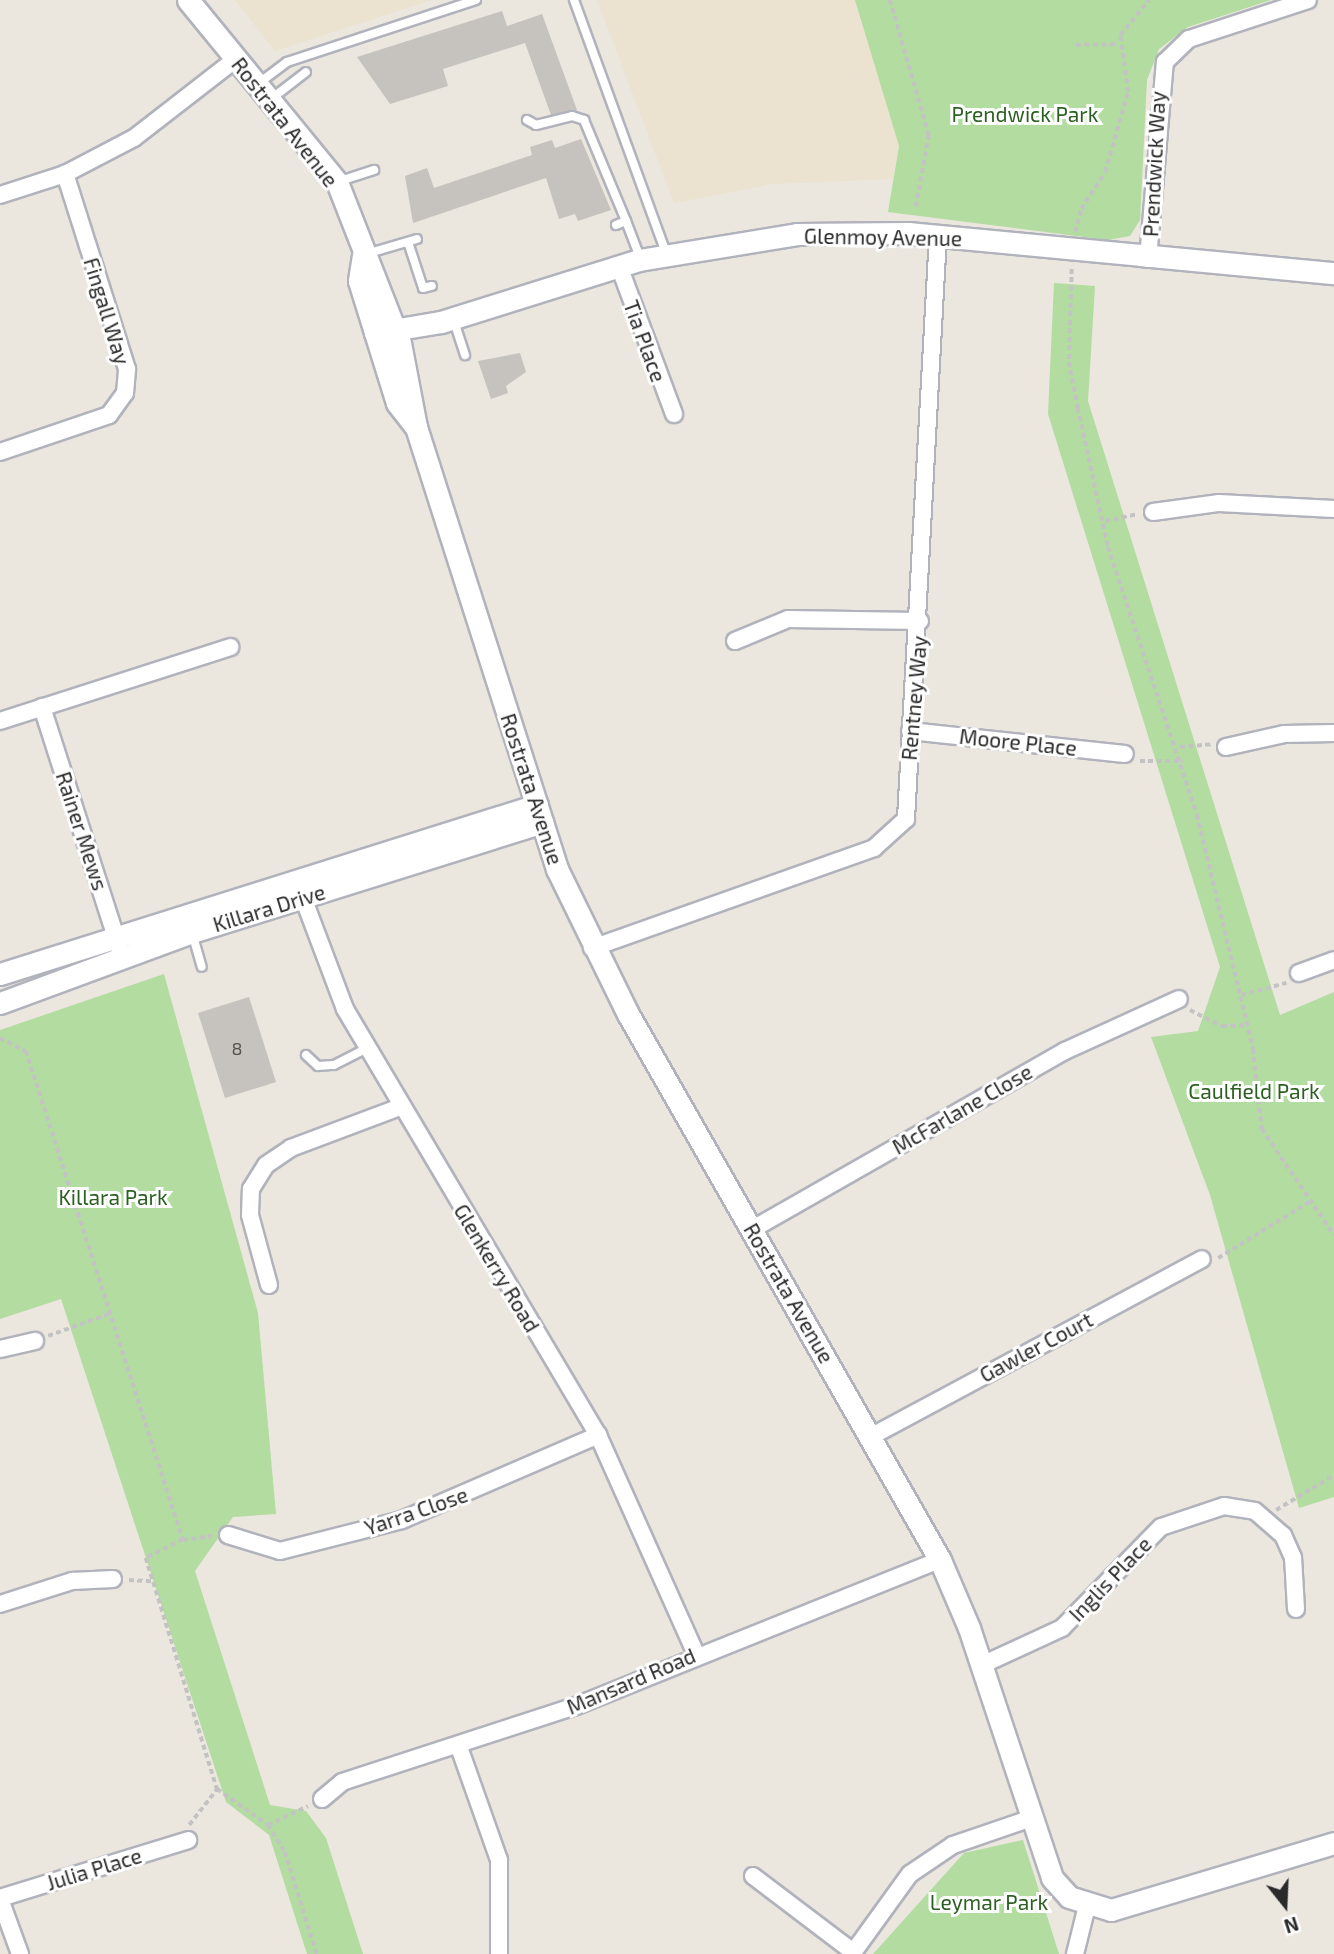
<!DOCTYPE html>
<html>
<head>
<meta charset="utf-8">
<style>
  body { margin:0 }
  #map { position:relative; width:1334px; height:1954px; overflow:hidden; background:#ebe6de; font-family:"Exo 2",sans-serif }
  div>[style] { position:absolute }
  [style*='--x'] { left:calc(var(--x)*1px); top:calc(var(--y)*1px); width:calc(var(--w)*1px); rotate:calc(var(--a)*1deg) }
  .education>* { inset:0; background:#ebe3cf }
  .green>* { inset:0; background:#b2dca0 }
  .building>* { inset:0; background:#c6c2bd }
  .path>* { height:3.5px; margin-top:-1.75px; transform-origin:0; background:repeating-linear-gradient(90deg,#c3c3c3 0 5px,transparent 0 8.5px) }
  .roads { filter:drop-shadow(2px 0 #b1b3bc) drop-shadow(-2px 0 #b1b3bc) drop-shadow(0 2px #b1b3bc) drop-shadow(0 -2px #b1b3bc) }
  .service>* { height:8px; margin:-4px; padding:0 4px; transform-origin:4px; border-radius:4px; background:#fff }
  .minor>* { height:16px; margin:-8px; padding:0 8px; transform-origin:8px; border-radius:8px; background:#fff }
  .tertiary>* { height:21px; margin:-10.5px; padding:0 10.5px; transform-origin:10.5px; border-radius:10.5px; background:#fff }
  span { translate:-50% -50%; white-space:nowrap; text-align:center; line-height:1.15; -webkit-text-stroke:6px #fff; paint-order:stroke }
  .number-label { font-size:18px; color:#51504f }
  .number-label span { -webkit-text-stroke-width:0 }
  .park-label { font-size:21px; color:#2c6021 }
  .street-label { font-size:21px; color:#2a2a2a }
  .north { position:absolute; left:1250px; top:1870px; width:70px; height:70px; -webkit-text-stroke:5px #fff; paint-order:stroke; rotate:162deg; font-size:19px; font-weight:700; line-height:28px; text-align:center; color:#2a2a2a }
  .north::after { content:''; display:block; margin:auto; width:24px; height:32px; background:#2a2a2a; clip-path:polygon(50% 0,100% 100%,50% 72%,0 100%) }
</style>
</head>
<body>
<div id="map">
  <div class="education">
    <div style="clip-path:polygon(235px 0,432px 0,275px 51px)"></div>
    <div style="clip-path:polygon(597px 0,855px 0,899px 146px,893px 179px,773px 184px,674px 203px)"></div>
  </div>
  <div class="green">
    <div style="clip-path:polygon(855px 0,1271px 0,1188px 27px,1159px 49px,1147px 80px,1140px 220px,1130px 236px,1108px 240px,888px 212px,899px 146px)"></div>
    <div style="clip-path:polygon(1054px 283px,1095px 286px,1088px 401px,1280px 1015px,1334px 992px,1334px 1497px,1299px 1508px,1210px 1195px,1151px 1037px,1198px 1031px,1220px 967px,1048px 414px)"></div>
    <div style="clip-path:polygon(164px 974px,258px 1313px,276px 1514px,233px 1517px,195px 1571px,270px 1805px,306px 1811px,326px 1838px,363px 1954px,307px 1954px,269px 1835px,226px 1802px,61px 1299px,0 1319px,0 1030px)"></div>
    <div style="clip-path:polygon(1023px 1840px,1059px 1954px,873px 1954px,964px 1853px)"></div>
  </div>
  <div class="building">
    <div style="clip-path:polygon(502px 11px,507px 26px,542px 14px,577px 110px,551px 115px,525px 43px,443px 69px,448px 86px,390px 104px,357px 57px)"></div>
    <div style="clip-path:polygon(581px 139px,611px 210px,578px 221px,575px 214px,559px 219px,546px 178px,413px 223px,405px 176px,427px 168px,434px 188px,532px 155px,530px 147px,552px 140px,555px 148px)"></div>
    <div style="clip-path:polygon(520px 353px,526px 372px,506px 386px,508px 393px,491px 399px,478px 361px)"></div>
    <div style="clip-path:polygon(249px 997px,276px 1082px,225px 1098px,198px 1013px)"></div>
  </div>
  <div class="path">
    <div style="--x:890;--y:0;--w:141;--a:73.9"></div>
    <div style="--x:929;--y:135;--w:73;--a:100.2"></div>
    <div style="--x:1076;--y:45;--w:42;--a:-1.4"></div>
    <div style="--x:1075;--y:232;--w:24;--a:-75"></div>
    <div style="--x:1081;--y:209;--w:44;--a:-57"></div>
    <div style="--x:1105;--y:172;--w:83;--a:-74"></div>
    <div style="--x:1128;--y:92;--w:58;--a:-98"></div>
    <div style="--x:1120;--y:35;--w:45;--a:-50.4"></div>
    <div style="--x:1072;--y:269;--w:93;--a:91.8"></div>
    <div style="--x:1069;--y:362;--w:47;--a:78.9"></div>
    <div style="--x:1078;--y:408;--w:142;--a:77.8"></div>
    <div style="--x:1108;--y:547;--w:282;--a:71.6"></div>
    <div style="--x:1197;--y:815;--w:241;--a:76.5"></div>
    <div style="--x:1253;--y:1049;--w:81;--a:83.6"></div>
    <div style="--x:1262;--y:1129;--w:128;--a:55.8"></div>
    <div style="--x:1105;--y:521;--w:33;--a:-12"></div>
    <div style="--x:1180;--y:747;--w:32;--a:-5"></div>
    <div style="--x:1140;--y:761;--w:43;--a:0"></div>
    <div style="--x:1241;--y:995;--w:47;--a:-14.9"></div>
    <div style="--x:1190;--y:1010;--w:36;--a:27"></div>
    <div style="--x:1222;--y:1026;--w:25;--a:-2"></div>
    <div style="--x:0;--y:1038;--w:29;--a:27"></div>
    <div style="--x:26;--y:1051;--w:514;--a:72.2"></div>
    <div style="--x:183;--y:1540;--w:41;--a:154.1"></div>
    <div style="--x:146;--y:1558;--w:242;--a:72.9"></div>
    <div style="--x:217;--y:1789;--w:62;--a:35.2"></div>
    <div style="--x:268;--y:1825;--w:32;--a:58"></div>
    <div style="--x:285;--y:1852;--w:107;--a:72.6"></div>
    <div style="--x:1218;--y:1258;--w:107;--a:-31.6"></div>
    <div style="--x:48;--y:1336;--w:65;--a:-19.8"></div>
    <div style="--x:1276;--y:1510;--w:68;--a:-31.1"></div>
    <div style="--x:183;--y:1540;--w:29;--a:-8"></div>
    <div style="--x:129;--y:1580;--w:22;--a:3"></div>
    <div style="--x:189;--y:1825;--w:46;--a:-52.1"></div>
    <div style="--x:268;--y:1825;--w:44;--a:-25.4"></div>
  </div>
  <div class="roads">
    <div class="service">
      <div style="--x:574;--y:0;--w:269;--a:70"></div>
      <div style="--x:259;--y:83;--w:35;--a:-37"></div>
      <div style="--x:287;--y:62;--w:199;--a:-18.2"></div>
      <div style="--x:271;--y:99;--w:44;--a:-37.6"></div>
      <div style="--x:527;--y:120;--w:10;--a:29"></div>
      <div style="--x:536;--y:125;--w:37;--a:-14"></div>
      <div style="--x:572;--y:116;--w:13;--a:18"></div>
      <div style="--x:584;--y:120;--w:109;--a:67.4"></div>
      <div style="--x:340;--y:181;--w:36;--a:-18"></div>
      <div style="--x:616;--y:225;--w:11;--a:-22"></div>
      <div style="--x:626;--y:221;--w:39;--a:69"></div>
      <div style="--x:408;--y:242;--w:48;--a:71.9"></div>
      <div style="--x:423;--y:288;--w:9;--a:-13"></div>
      <div style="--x:366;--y:254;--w:53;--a:-16.4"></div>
      <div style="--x:453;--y:318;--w:39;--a:72"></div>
      <div style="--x:192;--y:933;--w:35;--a:74"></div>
      <div style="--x:306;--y:1055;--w:16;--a:43"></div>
      <div style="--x:318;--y:1066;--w:16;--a:-4"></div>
      <div style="--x:334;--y:1065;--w:37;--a:-27"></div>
    </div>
    <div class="minor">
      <div style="--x:0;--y:195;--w:68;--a:-17.9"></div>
      <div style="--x:65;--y:174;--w:78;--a:-27.6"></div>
      <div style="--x:134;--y:138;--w:129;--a:-37.8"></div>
      <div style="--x:1148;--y:259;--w:198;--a:-85.1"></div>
      <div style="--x:1165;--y:62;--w:33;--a:-44"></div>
      <div style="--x:1189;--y:39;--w:125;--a:-18.1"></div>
      <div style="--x:619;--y:266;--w:158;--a:69.6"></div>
      <div style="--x:0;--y:452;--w:115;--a:-18.7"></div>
      <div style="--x:109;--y:415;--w:27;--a:-54"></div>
      <div style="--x:125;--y:393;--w:24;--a:-85"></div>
      <div style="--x:127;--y:369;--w:205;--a:-107.6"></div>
      <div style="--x:1153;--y:512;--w:67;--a:-7.8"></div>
      <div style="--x:1219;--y:503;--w:115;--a:3"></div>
      <div style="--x:735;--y:641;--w:57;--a:-22.5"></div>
      <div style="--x:788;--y:619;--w:132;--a:0.9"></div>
      <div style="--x:42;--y:707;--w:252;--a:72.2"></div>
      <div style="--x:0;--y:721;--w:242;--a:-17.8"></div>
      <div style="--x:910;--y:731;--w:216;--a:6.1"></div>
      <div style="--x:1226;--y:747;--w:59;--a:-12.6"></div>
      <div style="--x:1284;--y:734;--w:50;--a:-1.1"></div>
      <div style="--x:299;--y:887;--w:130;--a:69.3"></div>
      <div style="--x:345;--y:1009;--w:495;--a:59.3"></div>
      <div style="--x:598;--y:1435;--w:240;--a:65.9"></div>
      <div style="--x:592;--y:948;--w:299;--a:-19.5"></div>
      <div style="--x:874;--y:848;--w:43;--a:-42.2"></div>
      <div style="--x:906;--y:819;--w:585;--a:-86.86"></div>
      <div style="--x:1299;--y:973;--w:37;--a:-20"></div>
      <div style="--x:751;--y:1230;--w:361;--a:-29.7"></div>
      <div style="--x:1065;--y:1051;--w:125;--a:-24.5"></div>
      <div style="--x:269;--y:1285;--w:73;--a:-105.2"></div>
      <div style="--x:250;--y:1215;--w:26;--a:-88"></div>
      <div style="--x:251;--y:1189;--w:28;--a:-58"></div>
      <div style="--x:266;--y:1165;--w:30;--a:-34"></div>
      <div style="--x:291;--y:1148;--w:116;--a:-20.6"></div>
      <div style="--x:0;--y:1349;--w:36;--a:-13"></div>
      <div style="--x:872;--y:1436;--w:374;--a:-28.2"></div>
      <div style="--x:228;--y:1535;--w:54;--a:17.1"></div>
      <div style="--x:280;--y:1551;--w:126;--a:-14.3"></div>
      <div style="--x:402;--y:1520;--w:214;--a:-23.4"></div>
      <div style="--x:0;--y:1604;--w:76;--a:-17.7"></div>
      <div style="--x:72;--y:1581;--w:41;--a:-2.8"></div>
      <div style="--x:982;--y:1665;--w:88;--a:-24.8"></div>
      <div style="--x:1062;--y:1628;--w:141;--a:-45.6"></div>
      <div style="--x:1161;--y:1527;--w:66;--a:-18.4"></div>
      <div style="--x:1224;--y:1506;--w:31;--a:9"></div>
      <div style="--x:1255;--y:1511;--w:37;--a:41"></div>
      <div style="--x:1283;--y:1535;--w:24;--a:66"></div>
      <div style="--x:1293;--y:1557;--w:52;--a:86.7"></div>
      <div style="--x:459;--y:1747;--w:120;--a:70.5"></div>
      <div style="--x:499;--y:1860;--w:94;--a:90"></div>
      <div style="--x:322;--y:1799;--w:26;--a:-40"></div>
      <div style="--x:342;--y:1782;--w:246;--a:-18"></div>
      <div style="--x:576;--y:1706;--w:392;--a:-21.9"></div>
      <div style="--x:753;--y:1876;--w:126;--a:37.2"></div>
      <div style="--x:0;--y:1898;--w:197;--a:-17.1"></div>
      <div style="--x:0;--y:1899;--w:59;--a:70"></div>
      <div style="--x:852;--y:1954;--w:99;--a:-54.1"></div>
      <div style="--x:910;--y:1874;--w:52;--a:-34"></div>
      <div style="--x:953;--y:1845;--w:83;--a:-18.9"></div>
      <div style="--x:1075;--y:1954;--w:49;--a:-76"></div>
    </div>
    <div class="tertiary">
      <div style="--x:188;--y:0;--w:235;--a:50.7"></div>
      <div style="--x:337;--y:182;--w:173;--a:68.6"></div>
      <div style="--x:400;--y:343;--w:86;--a:79.2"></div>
      <div style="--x:416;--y:427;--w:464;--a:72.3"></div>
      <div style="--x:557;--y:869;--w:161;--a:63.9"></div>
      <div style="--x:628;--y:1014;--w:629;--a:60.26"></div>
      <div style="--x:940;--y:1560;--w:74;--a:66.9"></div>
      <div style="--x:969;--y:1628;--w:263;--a:71.6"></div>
      <div style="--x:1052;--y:1878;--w:25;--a:48"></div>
      <div style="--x:1069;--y:1897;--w:44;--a:17.2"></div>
      <div style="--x:1111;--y:1910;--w:233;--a:-16.7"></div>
      <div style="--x:363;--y:255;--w:26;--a:99"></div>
      <div style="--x:359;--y:281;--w:128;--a:72.7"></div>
      <div style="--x:397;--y:403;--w:31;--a:52"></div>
      <div style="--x:375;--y:333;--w:67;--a:-9.5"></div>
      <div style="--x:441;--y:322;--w:207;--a:-17.4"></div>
      <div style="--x:639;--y:260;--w:160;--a:-9.3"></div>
      <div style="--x:797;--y:234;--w:111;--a:-0.5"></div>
      <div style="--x:908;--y:233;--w:428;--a:5.4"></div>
      <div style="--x:0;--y:974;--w:563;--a:-17.47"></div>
      <div style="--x:0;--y:1003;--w:205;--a:-20.3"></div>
      <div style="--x:192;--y:932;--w:367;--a:-17.4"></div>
    </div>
  </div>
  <div class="number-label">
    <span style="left:237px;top:1048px">8</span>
  </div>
  <div class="park-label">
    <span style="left:1025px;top:114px">Prendwick Park</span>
    <span style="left:1254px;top:1091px">Caulfield Park</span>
    <span style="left:113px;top:1197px">Killara Park</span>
    <span style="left:989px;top:1902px">Leymar Park</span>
  </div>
  <div class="street-label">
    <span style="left:285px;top:122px;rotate:52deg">Rostrata Avenue</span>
    <span style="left:1154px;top:164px;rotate:-87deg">Prendwick Way</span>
    <span style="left:883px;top:237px;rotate:1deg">Glenmoy Avenue</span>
    <span style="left:107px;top:311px;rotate:73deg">Fingall Way</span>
    <span style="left:645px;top:341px;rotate:70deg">Tia Place</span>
    <span style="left:914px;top:698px;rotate:-85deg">Rentney Way</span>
    <span style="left:1018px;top:742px;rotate:6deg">Moore Place</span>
    <span style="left:532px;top:789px;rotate:72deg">Rostrata Avenue</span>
    <span style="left:82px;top:831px;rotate:72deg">Rainer Mews</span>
    <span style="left:269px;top:908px;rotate:-17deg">Killara Drive</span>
    <span style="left:962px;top:1109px;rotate:-30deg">McFarlane Close</span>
    <span style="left:497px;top:1268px;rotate:59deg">Glenkerry Road</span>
    <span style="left:789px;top:1293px;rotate:60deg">Rostrata Avenue</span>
    <span style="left:1036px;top:1347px;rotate:-28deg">Gawler Court</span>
    <span style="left:416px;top:1511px;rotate:-19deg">Yarra Close</span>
    <span style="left:1110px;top:1579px;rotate:-46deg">Inglis Place</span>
    <span style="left:631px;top:1681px;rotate:-23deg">Mansard Road</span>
    <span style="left:94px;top:1869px;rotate:-17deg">Julia Place</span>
  </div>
  <div class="north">N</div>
</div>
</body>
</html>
